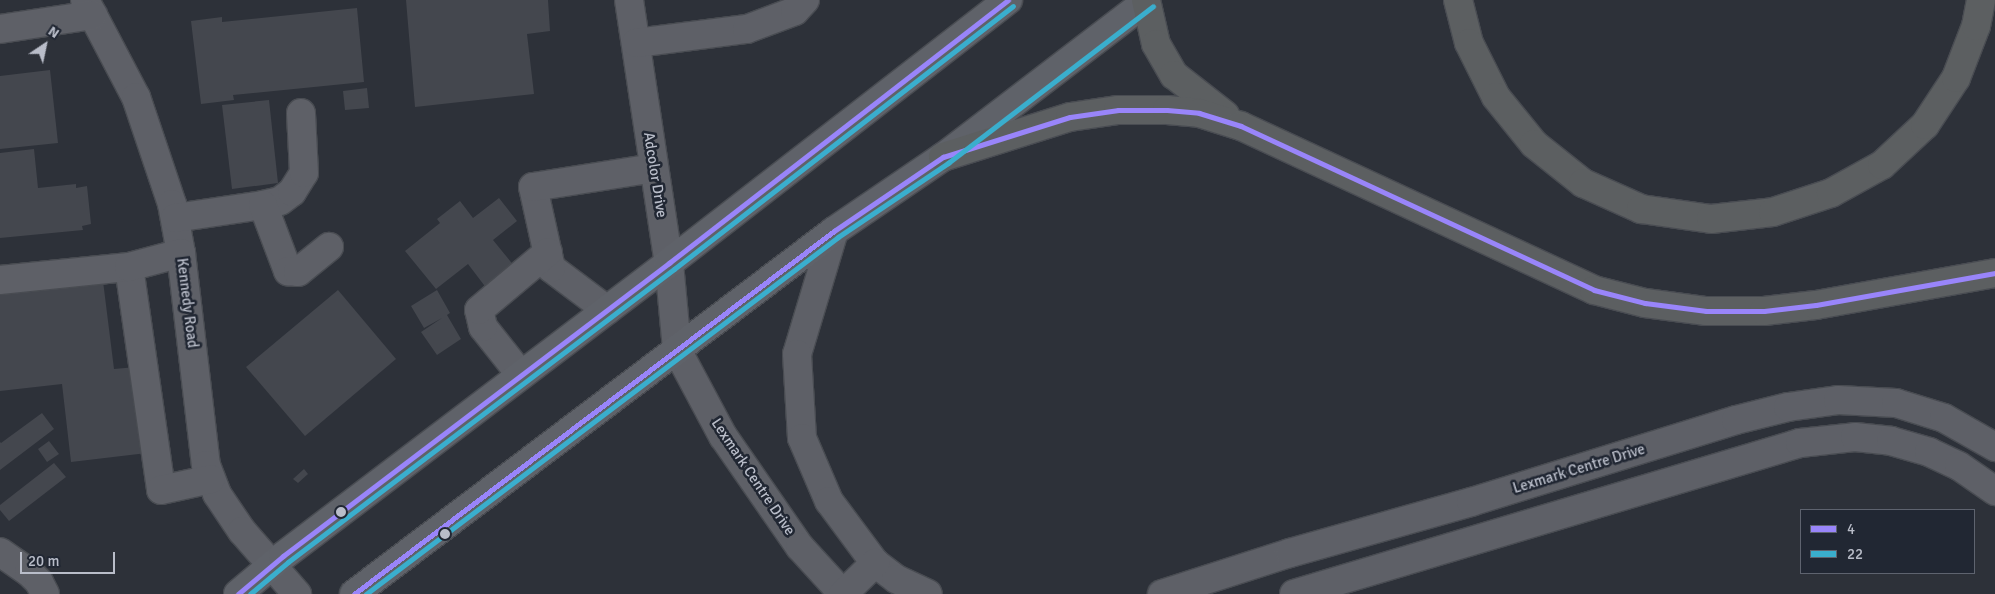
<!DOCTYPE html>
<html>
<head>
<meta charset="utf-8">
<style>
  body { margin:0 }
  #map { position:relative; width:1995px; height:594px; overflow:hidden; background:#2d3139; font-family:Signika,sans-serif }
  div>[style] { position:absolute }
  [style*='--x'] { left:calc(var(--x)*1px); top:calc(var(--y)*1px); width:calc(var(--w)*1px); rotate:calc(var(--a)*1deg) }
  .building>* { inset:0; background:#44474e }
  .roads { filter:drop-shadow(1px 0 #494c52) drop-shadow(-1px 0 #494c52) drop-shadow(0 1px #494c52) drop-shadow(0 -1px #494c52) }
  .minor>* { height:28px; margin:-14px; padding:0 14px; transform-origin:14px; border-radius:14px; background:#5e6067 }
  .major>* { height:28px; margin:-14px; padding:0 14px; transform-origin:14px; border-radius:14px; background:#5f6269 }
  .highway>* { height:28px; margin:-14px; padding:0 14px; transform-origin:14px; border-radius:14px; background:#5c5f61 }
  .bus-1>* { height:5px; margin:-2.5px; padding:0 2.5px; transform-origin:2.5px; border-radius:2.5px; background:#9985fa }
  .bus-2>* { height:5px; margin:-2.5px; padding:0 2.5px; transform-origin:2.5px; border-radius:2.5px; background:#3aaecd }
  .dots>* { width:14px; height:14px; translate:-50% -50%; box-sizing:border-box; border:2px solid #212733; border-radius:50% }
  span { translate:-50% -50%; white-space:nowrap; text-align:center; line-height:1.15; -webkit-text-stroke:5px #212733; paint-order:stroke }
  .street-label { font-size:15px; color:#b9bdc9 }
  .legend { position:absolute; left:1800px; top:509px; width:175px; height:65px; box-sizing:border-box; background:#212733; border:1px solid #5e636f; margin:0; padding:6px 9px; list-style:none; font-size:15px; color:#b9bdc9 }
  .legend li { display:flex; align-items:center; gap:10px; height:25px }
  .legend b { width:25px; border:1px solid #5e636f }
  .north { position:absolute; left:20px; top:20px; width:50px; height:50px; -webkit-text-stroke:4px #212733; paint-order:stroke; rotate:34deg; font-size:14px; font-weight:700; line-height:20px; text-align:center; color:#b9bdc9 }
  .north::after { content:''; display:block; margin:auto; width:18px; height:22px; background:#b9bdc9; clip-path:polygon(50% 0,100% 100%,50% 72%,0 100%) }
  .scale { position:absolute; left:20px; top:552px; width:95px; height:22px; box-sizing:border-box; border:2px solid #b9bdc9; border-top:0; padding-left:6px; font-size:15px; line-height:18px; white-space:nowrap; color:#b9bdc9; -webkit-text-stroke:4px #212733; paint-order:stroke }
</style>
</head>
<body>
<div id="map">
  <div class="building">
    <div style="clip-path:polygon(406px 0,548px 0,550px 31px,527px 34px,534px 94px,415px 107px)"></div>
    <div style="clip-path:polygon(357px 8px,364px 82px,233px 95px,234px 100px,201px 104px,191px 21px,222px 17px,222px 22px)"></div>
    <div style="clip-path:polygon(50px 70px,58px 143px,0 149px,0 76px)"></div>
    <div style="clip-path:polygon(367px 88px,369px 108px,345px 110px,343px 91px)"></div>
    <div style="clip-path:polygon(269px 100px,278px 183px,232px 189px,222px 105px)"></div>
    <div style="clip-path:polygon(34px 149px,38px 188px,76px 184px,76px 188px,87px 186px,91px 224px,82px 226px,83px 230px,0 238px,0 153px)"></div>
    <div style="clip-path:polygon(499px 198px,517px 221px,493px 240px,515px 267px,487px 289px,468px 264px,436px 289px,405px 251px,440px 223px,437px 219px,460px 201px,473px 218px)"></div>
    <div style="clip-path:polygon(103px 281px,114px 369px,136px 367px,147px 453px,71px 462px,62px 384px,0 391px,0 293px)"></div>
    <div style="clip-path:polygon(338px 290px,396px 359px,305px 436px,246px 367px)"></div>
    <div style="clip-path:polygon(437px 290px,450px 313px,447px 315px,461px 339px,437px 355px,421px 332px,442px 318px,424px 328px,411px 306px)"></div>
    <div style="clip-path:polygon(42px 413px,54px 429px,0 470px,0 442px,1px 443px)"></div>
    <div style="clip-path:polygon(49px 441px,59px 454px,47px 462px,38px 449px)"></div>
    <div style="clip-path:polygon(54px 463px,66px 477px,9px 521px,0 510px,0 505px)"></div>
    <div style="clip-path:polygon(304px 469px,308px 474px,298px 483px,293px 479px)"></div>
  </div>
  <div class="roads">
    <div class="minor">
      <div style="--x:85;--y:0;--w:110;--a:62.3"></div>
      <div style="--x:136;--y:97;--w:113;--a:71.4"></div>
      <div style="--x:172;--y:204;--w:50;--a:79.6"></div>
      <div style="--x:181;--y:253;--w:213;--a:83.3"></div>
      <div style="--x:206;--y:465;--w:31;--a:69"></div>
      <div style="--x:217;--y:494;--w:45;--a:56"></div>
      <div style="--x:242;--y:531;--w:84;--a:48.9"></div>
      <div style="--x:629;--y:0;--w:266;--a:81.4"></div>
      <div style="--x:669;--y:263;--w:87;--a:84.7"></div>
      <div style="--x:677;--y:350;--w:98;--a:61.9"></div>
      <div style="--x:723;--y:436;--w:135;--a:55.3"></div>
      <div style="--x:800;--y:547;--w:64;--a:47.5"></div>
      <div style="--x:0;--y:29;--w:94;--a:-8.6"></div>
      <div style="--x:636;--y:43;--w:112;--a:-7.2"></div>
      <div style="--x:747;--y:29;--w:51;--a:-20.6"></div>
      <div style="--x:795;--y:11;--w:15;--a:-48"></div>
      <div style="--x:263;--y:205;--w:17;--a:-13"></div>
      <div style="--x:280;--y:201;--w:15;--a:-37"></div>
      <div style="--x:292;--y:192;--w:22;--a:-58"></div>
      <div style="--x:304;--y:173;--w:60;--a:-92.9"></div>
      <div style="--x:175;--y:218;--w:89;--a:-8.4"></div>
      <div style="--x:263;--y:205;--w:71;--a:69.3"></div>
      <div style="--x:288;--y:271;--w:10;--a:6"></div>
      <div style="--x:298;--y:272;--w:40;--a:-39"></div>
      <div style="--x:834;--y:231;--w:128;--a:106.7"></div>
      <div style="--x:797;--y:354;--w:84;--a:86.6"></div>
      <div style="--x:802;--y:438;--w:69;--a:66.8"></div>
      <div style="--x:829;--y:501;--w:77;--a:53.4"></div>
      <div style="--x:875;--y:563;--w:26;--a:37"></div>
      <div style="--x:896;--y:579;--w:35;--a:25"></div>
      <div style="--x:129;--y:267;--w:225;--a:81.8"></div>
      <div style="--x:161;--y:490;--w:51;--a:-12.4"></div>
      <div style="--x:0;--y:280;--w:130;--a:-5.8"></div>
      <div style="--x:129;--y:267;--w:54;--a:-15.1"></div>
      <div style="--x:607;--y:310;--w:70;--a:-143.1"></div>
      <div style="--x:551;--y:268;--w:83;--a:-102.5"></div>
      <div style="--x:533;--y:187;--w:122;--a:-8.9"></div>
      <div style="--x:521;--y:375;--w:61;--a:-128.4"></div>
      <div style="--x:483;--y:327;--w:17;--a:-103"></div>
      <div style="--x:479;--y:310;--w:90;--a:-40"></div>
      <div style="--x:0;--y:552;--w:35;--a:35"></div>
      <div style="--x:29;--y:572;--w:14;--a:45"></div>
      <div style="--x:39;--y:582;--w:13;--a:63"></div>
      <div style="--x:843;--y:594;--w:45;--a:-44.1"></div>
      <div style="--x:1162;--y:594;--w:134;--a:-17.8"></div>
      <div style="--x:1290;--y:553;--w:188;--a:-15.7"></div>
      <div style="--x:1471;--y:502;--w:277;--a:-17.2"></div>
      <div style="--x:1736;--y:420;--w:54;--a:-14"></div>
      <div style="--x:1788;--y:407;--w:50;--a:-8"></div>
      <div style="--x:1838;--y:400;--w:58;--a:3"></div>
      <div style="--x:1896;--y:403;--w:50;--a:17.4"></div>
      <div style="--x:1944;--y:418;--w:59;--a:29.6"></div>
      <div style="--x:1294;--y:594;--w:528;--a:-16.62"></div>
      <div style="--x:1800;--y:443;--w:55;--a:-6.2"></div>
      <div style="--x:1855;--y:437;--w:36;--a:6"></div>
      <div style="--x:1891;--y:441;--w:40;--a:16"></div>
      <div style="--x:1929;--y:452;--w:33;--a:25"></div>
      <div style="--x:1959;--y:466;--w:44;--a:34.8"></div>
    </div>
    <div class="major">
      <div style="--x:238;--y:594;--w:59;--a:-40.2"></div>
      <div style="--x:283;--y:556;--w:485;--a:-37.2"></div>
      <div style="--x:669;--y:263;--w:429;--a:-37.8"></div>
      <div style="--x:354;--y:594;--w:602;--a:-37.1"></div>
      <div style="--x:834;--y:231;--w:132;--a:-34.2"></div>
      <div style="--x:943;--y:157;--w:255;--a:-37.4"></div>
    </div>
    <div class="highway">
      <div style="--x:1146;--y:0;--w:45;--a:77.2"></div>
      <div style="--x:1156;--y:44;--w:36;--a:60"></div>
      <div style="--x:1174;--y:75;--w:65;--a:38.1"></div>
      <div style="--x:1458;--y:0;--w:44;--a:75.7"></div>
      <div style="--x:1469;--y:43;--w:60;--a:63.4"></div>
      <div style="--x:1496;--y:97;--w:60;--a:51"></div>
      <div style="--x:1534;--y:144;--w:63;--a:38.5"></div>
      <div style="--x:1583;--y:183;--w:64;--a:24.1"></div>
      <div style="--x:1641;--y:209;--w:71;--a:8.1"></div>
      <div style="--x:1711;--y:219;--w:62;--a:-6.4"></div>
      <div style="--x:1773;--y:212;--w:61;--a:-18.1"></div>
      <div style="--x:1831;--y:193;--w:58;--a:-28.8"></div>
      <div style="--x:1882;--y:165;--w:59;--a:-42.9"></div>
      <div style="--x:1925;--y:125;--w:56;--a:-56.6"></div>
      <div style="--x:1956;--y:78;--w:56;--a:-69"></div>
      <div style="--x:1976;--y:26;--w:26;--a:-79"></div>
      <div style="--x:943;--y:157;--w:133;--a:-17.5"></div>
      <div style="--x:1070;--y:117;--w:49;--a:-8.3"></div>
      <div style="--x:1118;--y:110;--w:49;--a:0"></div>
      <div style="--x:1167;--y:110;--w:32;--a:5"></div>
      <div style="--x:1199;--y:113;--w:44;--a:17.2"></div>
      <div style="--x:1241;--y:126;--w:389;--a:24.9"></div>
      <div style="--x:1594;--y:290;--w:53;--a:14.3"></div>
      <div style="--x:1645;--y:303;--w:62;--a:7.5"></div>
      <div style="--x:1706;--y:311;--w:58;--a:0"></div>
      <div style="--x:1764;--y:311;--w:52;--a:-6.6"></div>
      <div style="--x:1816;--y:305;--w:182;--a:-10.1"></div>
    </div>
  </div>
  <div class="bus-1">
    <div style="--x:238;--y:594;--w:59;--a:-40.2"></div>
    <div style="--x:283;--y:556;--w:485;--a:-37.2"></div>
    <div style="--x:669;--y:263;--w:429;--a:-37.8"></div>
    <div style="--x:354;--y:594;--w:602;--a:-37.1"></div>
    <div style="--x:834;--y:231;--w:132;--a:-34.2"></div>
    <div style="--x:943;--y:157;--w:133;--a:-17.5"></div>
    <div style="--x:1070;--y:117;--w:49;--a:-8.3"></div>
    <div style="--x:1118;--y:110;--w:49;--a:0"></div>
    <div style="--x:1167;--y:110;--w:32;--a:5"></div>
    <div style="--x:1199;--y:113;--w:44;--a:17.2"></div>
    <div style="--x:1241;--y:126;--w:389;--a:24.9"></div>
    <div style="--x:1594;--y:290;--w:53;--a:14.3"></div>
    <div style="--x:1645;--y:303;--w:62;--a:7.5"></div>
    <div style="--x:1706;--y:311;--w:58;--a:0"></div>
    <div style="--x:1764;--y:311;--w:52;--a:-6.6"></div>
    <div style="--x:1816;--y:305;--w:182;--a:-10.1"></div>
  </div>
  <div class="bus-2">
    <div style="--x:250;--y:594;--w:50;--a:-40.1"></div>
    <div style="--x:288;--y:562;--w:485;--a:-37.2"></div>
    <div style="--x:674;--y:269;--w:429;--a:-37.8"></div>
    <div style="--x:366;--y:594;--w:592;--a:-37.1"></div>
    <div style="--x:838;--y:237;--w:133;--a:-33.9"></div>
    <div style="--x:948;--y:163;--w:258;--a:-37.4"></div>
  </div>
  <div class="dots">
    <div style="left:341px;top:512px;background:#b9bdc9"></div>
    <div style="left:445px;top:534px;background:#b9bdc9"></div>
  </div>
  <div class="street-label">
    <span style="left:655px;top:175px;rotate:81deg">Adcolor Drive</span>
    <span style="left:187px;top:303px;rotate:83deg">Kennedy Road</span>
    <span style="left:1579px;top:469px;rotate:-17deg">Lexmark Centre Drive</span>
    <span style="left:753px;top:477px;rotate:56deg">Lexmark Centre Drive</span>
  </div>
  <ul class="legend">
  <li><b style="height:6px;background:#9985fa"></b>4</li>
  <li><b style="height:6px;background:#3aaecd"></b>22</li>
  </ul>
  <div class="north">N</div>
  <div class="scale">20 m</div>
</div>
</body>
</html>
